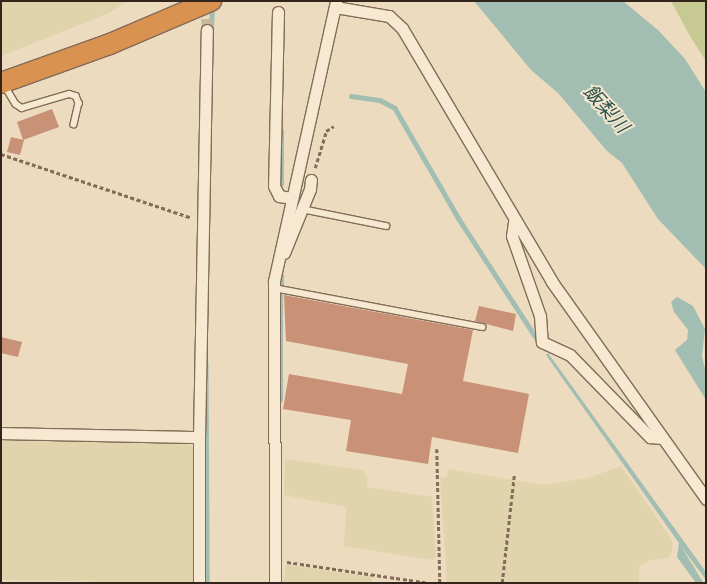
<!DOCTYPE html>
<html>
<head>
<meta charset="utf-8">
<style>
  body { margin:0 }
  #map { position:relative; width:707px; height:584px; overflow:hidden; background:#ecdbbe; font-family:Merriweather,"Noto Sans JP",serif }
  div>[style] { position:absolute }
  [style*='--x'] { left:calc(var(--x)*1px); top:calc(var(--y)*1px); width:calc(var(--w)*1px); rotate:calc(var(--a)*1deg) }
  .farmland>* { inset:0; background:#e1d4ac }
  .green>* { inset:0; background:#c7c993 }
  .water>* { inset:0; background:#a2beb3 }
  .stream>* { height:4.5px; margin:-2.25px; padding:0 2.25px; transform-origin:2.25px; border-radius:2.25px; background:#a2beb3 }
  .building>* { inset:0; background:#c99175 }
  .street-tunnel>* { height:11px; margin-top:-5.5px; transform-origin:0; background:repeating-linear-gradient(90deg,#c7b79e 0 11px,transparent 0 16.5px) }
  .path>* { height:2.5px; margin-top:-1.25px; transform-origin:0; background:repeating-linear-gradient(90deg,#836c58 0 4px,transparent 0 6.5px) }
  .roads { filter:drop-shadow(1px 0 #836c58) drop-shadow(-1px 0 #836c58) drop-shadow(0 1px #836c58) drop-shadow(0 -1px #836c58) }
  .lane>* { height:5.5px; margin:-2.75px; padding:0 2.75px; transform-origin:2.75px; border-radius:2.75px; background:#f7e9d1 }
  .street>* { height:11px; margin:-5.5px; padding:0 5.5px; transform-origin:5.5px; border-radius:5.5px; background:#f7e9d1 }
  .highway>* { height:20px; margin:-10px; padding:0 10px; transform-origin:10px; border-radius:10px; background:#da9250 }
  span { translate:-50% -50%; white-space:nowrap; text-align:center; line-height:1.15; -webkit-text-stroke:4px #f4e6ce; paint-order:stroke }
  .water-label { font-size:19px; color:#2b534d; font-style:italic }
  .frame { position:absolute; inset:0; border:2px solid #33251c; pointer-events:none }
</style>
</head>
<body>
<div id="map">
  <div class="farmland">
    <div style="clip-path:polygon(1px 1px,128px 1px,107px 14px,1px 56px)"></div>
    <div style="clip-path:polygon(1px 441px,189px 443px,194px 448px,195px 583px,1px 580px)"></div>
    <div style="clip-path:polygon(285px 459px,362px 470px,367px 476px,367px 487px,432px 497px,436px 557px,432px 560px,344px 546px,346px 507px,284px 495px)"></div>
    <div style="clip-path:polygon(621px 466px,672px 540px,672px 553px,668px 558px,650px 560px,639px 566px,639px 583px,447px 582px,440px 478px,447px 477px,448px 469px,543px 485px,588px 478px)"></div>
    <div style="clip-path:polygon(286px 565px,372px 577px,372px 583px,283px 583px)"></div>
  </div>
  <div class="green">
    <div style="clip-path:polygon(671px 1px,706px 1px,706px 61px,690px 36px)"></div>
  </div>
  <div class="water">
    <div style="clip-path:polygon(474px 1px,623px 1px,658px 30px,685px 59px,706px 92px,706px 269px,658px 219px,622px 163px,607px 151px,558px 93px,531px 70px)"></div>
    <div style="clip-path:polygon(677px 297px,693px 306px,705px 329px,702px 356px,706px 373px,706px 400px,675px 350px,687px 340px,688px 330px,674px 312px,671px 302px)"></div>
    <div style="clip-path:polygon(548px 353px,706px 572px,706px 580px,681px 546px,703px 582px,696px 583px,677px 557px,679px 543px,546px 355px)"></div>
  </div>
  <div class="stream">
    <div style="--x:211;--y:31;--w:24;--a:-88"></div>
    <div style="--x:351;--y:96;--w:29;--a:8"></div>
    <div style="--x:380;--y:100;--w:17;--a:28"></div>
    <div style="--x:395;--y:108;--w:128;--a:60"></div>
    <div style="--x:459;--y:219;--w:140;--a:57"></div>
    <div style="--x:281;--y:184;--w:53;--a:-90"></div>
    <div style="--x:281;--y:285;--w:9;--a:-90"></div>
    <div style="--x:206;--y:362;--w:221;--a:89.7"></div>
    <div style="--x:280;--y:400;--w:107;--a:-90"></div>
  </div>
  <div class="building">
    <div style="clip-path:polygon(52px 109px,59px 127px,23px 140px,17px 122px)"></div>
    <div style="clip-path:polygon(11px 137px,24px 140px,20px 155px,7px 152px)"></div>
    <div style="clip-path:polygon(284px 295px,473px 330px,463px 381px,529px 394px,518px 453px,432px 437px,428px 464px,346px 451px,351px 420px,283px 409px,289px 374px,402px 394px,408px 364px,286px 341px)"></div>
    <div style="clip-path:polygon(479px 306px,516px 314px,513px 331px,475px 321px)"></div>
    <div style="clip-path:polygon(1px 337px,22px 342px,18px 357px,1px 353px)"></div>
  </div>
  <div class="street-tunnel">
    <div style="--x:207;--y:30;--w:29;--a:-90"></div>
  </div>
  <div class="path">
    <div style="--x:1;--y:154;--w:201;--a:18.5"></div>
    <div style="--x:315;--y:168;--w:39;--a:-73"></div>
    <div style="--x:326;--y:131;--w:9;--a:-32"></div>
    <div style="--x:437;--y:449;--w:134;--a:88.7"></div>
    <div style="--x:287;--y:562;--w:144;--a:8.4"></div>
    <div style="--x:502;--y:583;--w:108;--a:-83.6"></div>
  </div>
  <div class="roads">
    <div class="lane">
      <div style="--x:5;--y:86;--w:21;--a:59"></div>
      <div style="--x:16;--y:104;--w:7;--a:34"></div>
      <div style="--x:22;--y:108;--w:49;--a:-16.6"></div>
      <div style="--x:69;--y:94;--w:7;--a:16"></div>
      <div style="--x:76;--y:96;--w:8;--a:67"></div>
      <div style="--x:79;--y:103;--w:22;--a:103"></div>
      <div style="--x:302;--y:209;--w:86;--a:11.4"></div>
      <div style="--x:274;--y:288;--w:212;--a:10.6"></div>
    </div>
    <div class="street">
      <div style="--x:335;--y:7;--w:55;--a:9.5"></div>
      <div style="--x:389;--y:16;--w:18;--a:43"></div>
      <div style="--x:402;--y:28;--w:295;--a:59.4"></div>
      <div style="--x:552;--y:282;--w:266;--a:54.6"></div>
      <div style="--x:278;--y:12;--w:174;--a:91.3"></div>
      <div style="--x:274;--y:186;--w:11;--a:63"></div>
      <div style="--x:279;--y:196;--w:12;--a:9"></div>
      <div style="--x:514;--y:222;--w:14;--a:98"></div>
      <div style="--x:512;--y:236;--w:85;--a:70.7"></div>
      <div style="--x:540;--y:316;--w:26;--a:86"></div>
      <div style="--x:542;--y:342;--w:31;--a:25"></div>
      <div style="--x:570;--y:355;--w:115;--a:45.7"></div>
      <div style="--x:650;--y:437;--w:12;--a:5"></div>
      <div style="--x:284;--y:253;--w:69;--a:-67.9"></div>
      <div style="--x:310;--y:189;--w:9;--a:-84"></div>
      <div style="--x:1;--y:433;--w:198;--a:1.2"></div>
      <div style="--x:199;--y:437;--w:146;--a:90"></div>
      <div style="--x:199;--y:437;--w:407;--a:-88.9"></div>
      <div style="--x:275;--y:583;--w:302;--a:-90.2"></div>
      <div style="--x:274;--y:281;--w:287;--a:-77.5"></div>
    </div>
    <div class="highway">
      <div style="--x:1;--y:83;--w:116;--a:-19.7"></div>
      <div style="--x:110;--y:44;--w:110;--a:-23.1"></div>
    </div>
  </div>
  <div class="water-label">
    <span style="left:606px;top:109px;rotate:48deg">飯梨川</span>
  </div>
  <div class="frame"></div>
</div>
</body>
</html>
